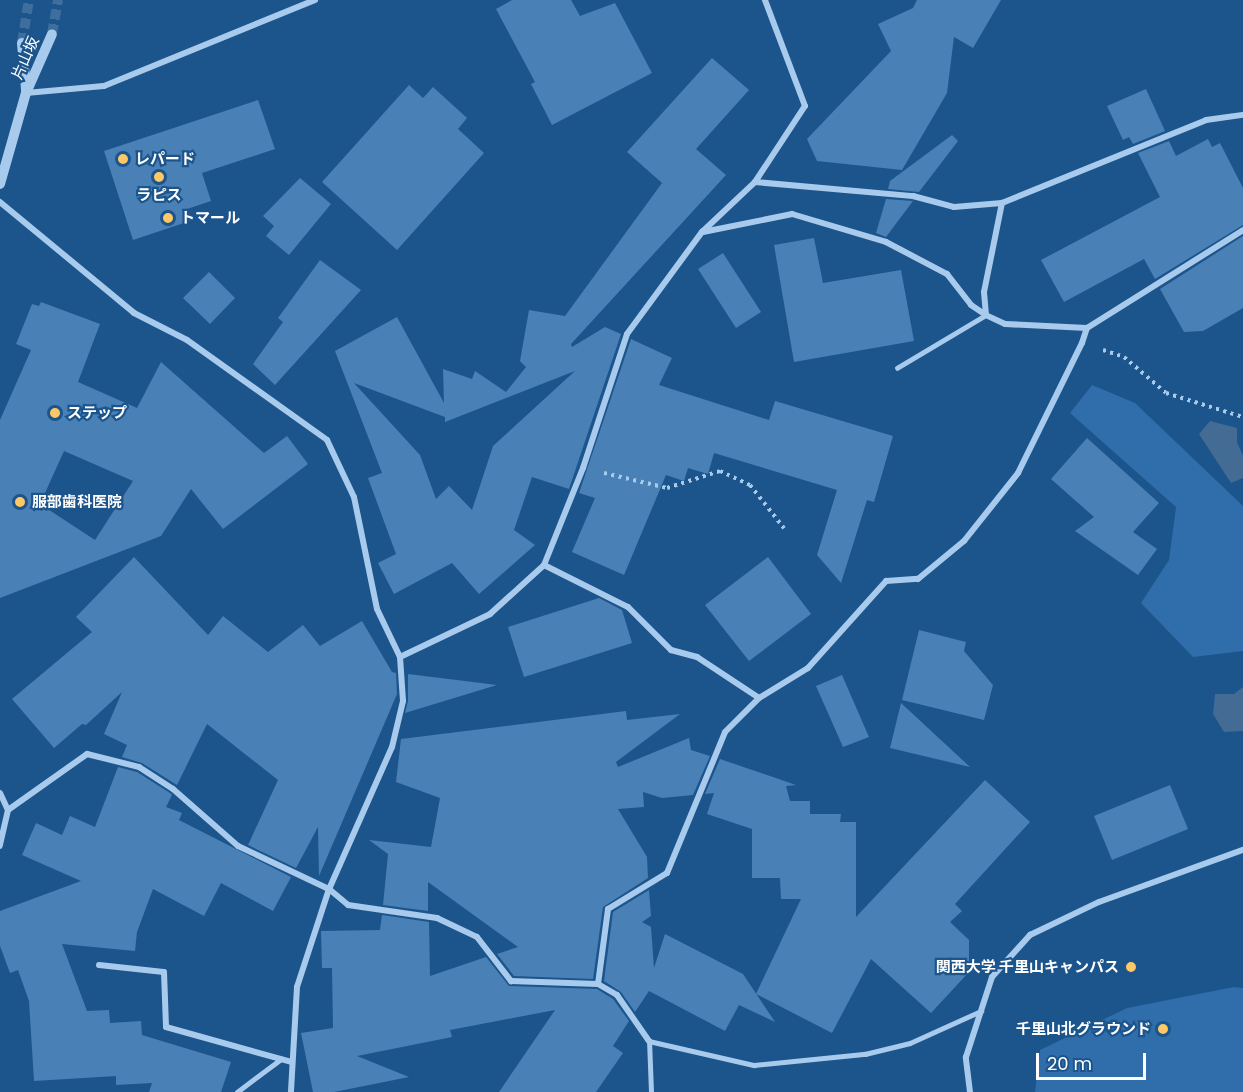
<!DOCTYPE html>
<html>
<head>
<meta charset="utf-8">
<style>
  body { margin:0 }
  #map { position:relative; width:1243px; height:1092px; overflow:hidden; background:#1c548c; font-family:Poppins,"Noto Sans JP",sans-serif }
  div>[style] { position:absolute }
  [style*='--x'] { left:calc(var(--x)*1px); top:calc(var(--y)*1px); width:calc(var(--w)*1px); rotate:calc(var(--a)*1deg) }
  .green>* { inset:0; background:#2f6eaa }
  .water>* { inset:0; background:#436b93 }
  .building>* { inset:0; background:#4980b6 }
  .tertiary-tunnel>* { height:10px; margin-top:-5px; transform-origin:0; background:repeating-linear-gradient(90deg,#3e6e9d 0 10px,transparent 0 15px) }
  .path>* { height:4px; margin-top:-2px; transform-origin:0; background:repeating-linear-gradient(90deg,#a8cbed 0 3px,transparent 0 7.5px) }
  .service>* { height:4.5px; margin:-2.25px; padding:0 2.25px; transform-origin:2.25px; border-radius:2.25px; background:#a8cbed }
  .minor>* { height:6px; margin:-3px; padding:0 3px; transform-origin:3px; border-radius:3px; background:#a8cbed }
  .tertiary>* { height:10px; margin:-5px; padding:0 5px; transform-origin:5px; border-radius:5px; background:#a8cbed }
  .dots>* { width:16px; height:16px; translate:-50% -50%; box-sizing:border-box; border:3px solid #1c548c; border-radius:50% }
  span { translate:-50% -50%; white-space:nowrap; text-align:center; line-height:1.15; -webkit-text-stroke:4.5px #1c548c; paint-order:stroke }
  .street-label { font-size:15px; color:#fff }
  .poi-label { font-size:15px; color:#fff; font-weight:700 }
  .left { translate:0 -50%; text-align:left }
  .right { translate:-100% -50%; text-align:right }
  .scale { position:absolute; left:1036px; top:1053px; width:110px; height:27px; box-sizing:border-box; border:3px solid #fff; border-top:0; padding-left:8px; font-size:18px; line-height:21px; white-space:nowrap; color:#fff; -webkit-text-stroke:4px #1c548c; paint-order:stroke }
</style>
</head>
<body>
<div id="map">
  <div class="green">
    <div style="clip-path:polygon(1092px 385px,1135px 403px,1243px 506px,1243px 651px,1193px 657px,1141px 603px,1169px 560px,1176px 507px,1070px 413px)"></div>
    <div style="clip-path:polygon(1234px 987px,1243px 988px,1243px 1092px,1035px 1092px,1040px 1050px,1127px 1008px)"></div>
  </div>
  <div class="water">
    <div style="clip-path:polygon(1210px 421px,1237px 428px,1237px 442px,1243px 456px,1243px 478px,1231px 483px,1199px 434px)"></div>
    <div style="clip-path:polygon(1243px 687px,1243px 731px,1224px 732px,1213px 714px,1215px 694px,1234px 694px)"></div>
  </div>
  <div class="building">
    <div style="clip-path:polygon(512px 0,571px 0,580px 16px,615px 3px,652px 73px,552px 125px,531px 84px,535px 82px,496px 9px)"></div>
    <div style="clip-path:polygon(917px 0,1001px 0,973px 48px,954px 37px,947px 93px,902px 170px,817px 161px,807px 139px,891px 51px,878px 24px,913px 8px)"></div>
    <div style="clip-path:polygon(evenodd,712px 58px,749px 90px,696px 149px,726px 175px,571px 344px,572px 347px,605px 327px,621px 334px,569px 489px,532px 477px,514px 530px,535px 545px,479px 594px,452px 563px,394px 594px,378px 563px,396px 554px,368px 478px,382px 473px,335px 351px,397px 317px,444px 403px,443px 369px,472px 379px,475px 371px,506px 392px,526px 367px,520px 361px,529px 310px,565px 316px,662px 183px,627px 152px,712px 58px,575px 371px,493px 446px,472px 510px,449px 486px,436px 499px,420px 455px,354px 383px,445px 417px,445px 422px,575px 371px)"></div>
    <div style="clip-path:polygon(409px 85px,423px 98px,433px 87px,467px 118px,458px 129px,484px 153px,397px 250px,322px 182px)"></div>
    <div style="clip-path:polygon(1146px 89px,1165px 131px,1133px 144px,1129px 137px,1123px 140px,1107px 106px)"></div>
    <div style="clip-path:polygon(258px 100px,275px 149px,202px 173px,211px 201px,187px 209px,190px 221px,133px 240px,104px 151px)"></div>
    <div style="clip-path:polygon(952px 135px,958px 141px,919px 192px,888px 189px,890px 181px)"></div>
    <div style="clip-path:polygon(1208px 139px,1212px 147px,1220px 143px,1243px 188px,1243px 225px,1155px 279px,1144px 259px,1064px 302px,1041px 260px,1160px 197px,1138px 153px,1169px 141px,1176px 156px)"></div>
    <div style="clip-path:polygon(300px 178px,331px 204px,289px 255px,266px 236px,274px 226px,263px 216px)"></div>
    <div style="clip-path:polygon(886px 199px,913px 201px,886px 237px,876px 233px)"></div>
    <div style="clip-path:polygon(1243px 236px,1243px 308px,1203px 331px,1184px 332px,1160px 289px)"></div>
    <div style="clip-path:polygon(814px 238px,823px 283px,901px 270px,914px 341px,794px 362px,774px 245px)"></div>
    <div style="clip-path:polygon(723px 253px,761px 312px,736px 328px,698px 269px)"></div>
    <div style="clip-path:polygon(320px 260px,361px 290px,275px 385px,253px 364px,283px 322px,278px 318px)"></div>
    <div style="clip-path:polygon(209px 272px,235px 298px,210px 324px,183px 298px)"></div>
    <div style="clip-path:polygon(evenodd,41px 302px,100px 324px,78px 382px,137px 408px,161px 362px,264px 453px,287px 436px,308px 464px,223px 529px,191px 489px,161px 536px,0 598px,0 420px,31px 350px,16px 344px,32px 304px,39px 306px,41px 302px,64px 451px,133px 481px,95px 540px,40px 504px,64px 451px)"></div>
    <div style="clip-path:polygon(631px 339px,672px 358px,659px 385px,769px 420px,775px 401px,893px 436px,874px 502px,867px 500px,841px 583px,817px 555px,837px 490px,714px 453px,708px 474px,688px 468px,684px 481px,666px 475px,624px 575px,572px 552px,595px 498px,579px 493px)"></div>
    <div style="clip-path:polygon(1087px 438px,1159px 503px,1133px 532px,1157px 549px,1138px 575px,1075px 531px,1094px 517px,1051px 479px)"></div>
    <div style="clip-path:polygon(134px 557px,208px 635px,223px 616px,268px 652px,303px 625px,320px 646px,362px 621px,392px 672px,396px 673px,397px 694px,319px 876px,318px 827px,296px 868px,248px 845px,278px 780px,207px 724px,177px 785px,142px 763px,122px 757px,127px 745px,104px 734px,122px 692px,86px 725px,82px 724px,54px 748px,12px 699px,92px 632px,76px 617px)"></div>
    <div style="clip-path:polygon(768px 557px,811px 614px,749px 661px,705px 605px)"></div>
    <div style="clip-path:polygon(599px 598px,622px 610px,632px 643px,524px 677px,508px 627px)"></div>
    <div style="clip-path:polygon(919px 630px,966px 642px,964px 651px,993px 685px,984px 720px,902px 700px)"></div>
    <div style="clip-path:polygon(408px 674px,497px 685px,405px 713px,408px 701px)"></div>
    <div style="clip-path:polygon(842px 675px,869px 737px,843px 747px,816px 686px)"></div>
    <div style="clip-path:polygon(901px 703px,970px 767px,890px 748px)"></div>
    <div style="clip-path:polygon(626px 711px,627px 720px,680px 714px,616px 762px,618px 767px,689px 738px,691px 750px,710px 756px,693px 795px,662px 798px,643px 792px,644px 807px,618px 809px,647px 857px,648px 878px,603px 907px,593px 979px,514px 976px,497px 954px,518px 947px,428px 882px,428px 911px,383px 905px,388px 854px,369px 840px,431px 847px,440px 798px,396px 782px,401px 739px)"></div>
    <div style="clip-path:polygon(720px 759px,796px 785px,786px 786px,790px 801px,810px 801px,810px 814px,841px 814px,840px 822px,856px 822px,856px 917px,985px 780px,1030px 822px,955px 904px,962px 911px,950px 922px,969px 940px,969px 972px,931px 1013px,871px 959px,832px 1033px,756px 994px,801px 899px,781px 899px,780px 878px,752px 878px,752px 829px,707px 814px,714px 793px,705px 794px)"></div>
    <div style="clip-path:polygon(118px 767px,137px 772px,170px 793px,172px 795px,166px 807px,182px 813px,179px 820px,291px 877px,273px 911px,221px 883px,204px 916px,153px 889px,137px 932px,135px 951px,62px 944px,87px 1011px,109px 1010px,110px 1023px,141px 1021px,142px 1035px,231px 1062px,221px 1092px,149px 1092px,152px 1083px,116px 1085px,116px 1076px,34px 1081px,29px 1001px,18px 970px,10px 973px,0 946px,0 911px,81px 881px,22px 855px,36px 823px,62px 835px,70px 816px,95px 827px)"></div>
    <div style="clip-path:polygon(1170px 785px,1188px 829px,1112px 860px,1094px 816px)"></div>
    <div style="clip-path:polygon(649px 890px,651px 916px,642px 922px,651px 927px,654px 968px,665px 934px,743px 974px,775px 1022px,739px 1005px,725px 1031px,649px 991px,635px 1012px,621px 992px,604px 981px,613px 912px)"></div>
    <div style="clip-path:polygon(382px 915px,429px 922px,430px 976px,486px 957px,509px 986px,597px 989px,613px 999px,629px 1021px,613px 1046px,623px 1053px,596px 1092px,499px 1092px,555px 1010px,450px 1030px,452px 1037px,357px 1056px,409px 1077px,334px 1092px,313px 1092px,301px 1033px,333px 1028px,332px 968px,322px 968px,321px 931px,380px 930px)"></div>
  </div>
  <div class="tertiary-tunnel">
    <div style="--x:52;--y:34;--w:35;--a:-80"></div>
    <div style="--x:22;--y:43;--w:44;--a:-80.8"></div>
  </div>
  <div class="path">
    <div style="--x:1103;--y:350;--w:22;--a:18"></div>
    <div style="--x:1124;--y:357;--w:55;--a:40.6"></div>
    <div style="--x:1166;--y:393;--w:81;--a:17.3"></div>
    <div style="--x:604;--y:473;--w:65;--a:13.4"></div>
    <div style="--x:667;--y:488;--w:56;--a:-17.8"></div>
    <div style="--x:720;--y:471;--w:33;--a:25"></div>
    <div style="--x:750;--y:485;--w:55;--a:51.7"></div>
  </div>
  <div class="service">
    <div style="--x:897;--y:368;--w:104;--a:-30.8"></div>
    <div style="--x:237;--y:1092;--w:55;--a:-36.9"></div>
    <div style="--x:651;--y:1092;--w:51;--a:-92.2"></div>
    <div style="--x:649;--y:1041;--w:108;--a:12.9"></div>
    <div style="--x:754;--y:1065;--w:112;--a:-5.7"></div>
    <div style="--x:865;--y:1054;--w:46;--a:-13.7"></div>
    <div style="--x:910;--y:1043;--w:78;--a:-24.3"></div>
  </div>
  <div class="minor">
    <div style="--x:26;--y:93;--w:78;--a:-5.1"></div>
    <div style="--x:104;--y:86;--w:228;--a:-22.2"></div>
    <div style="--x:755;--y:182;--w:91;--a:-56.7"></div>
    <div style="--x:805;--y:106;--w:113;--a:-110.7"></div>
    <div style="--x:0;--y:202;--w:174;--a:39.6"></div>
    <div style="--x:134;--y:313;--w:59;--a:27"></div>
    <div style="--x:187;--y:340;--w:172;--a:35.5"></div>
    <div style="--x:327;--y:440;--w:63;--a:64.7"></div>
    <div style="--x:354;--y:497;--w:114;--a:78.4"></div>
    <div style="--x:377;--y:609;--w:53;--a:64.4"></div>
    <div style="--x:400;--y:657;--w:44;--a:86.1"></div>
    <div style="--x:403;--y:701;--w:47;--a:103.4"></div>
    <div style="--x:392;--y:747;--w:155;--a:113.9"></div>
    <div style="--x:329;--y:889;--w:103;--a:108.1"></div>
    <div style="--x:297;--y:987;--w:105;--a:93.3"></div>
    <div style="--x:703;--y:232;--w:91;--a:-11.4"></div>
    <div style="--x:792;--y:214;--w:98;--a:16.6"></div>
    <div style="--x:886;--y:242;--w:69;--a:27.7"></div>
    <div style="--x:947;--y:274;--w:39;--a:52"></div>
    <div style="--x:971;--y:305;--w:18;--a:34"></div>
    <div style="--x:1087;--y:328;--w:184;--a:-32.1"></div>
    <div style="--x:544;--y:565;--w:94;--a:26.6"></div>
    <div style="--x:628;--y:607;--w:61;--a:45"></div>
    <div style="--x:671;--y:650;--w:27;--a:15"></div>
    <div style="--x:697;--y:657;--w:74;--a:33.5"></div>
    <div style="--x:400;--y:657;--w:100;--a:-25.5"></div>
    <div style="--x:490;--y:614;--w:73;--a:-42.2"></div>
    <div style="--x:544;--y:565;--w:105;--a:-68.1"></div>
    <div style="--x:583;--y:468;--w:141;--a:-71.8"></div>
    <div style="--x:627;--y:334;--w:127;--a:-53.7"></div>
    <div style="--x:702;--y:232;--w:73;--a:-43.3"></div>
    <div style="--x:755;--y:182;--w:159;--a:5.1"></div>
    <div style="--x:913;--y:196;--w:42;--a:15"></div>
    <div style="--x:954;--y:207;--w:48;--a:-4.8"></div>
    <div style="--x:1002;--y:203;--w:220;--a:-22.1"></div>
    <div style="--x:1206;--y:120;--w:37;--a:-8"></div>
    <div style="--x:0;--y:793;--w:19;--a:65"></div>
    <div style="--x:8;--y:810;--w:37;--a:103"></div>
    <div style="--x:8;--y:810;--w:97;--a:-35.3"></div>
    <div style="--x:87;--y:754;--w:54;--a:14"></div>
    <div style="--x:139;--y:767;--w:40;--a:32.9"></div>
    <div style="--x:173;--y:789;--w:86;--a:41.2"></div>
    <div style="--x:238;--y:846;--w:101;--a:25.3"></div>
    <div style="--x:329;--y:889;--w:25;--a:40"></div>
    <div style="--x:348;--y:905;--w:90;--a:8.3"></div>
    <div style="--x:437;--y:918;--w:44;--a:25.4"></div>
    <div style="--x:477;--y:937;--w:56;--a:52.3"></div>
    <div style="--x:511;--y:981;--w:87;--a:2"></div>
    <div style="--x:598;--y:984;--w:22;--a:30"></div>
    <div style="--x:617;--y:995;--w:56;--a:55.2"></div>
    <div style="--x:99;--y:965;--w:65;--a:6.1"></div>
    <div style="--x:164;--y:972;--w:55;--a:87.9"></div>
    <div style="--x:166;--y:1027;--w:130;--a:15.6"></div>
    <div style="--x:598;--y:984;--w:76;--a:-82.4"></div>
    <div style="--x:608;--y:909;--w:69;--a:-31.4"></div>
    <div style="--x:667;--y:873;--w:152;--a:-67.6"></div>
    <div style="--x:725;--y:732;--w:48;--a:-45"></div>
    <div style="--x:759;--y:698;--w:57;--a:-31.5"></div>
    <div style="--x:808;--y:668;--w:117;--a:-48.1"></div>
    <div style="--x:886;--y:581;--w:32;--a:-4"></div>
    <div style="--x:918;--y:579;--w:60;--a:-39.6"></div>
    <div style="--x:964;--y:541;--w:87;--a:-51.5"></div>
    <div style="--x:1018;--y:473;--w:145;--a:-63.8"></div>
    <div style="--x:1082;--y:343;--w:16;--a:-72"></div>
    <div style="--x:1087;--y:328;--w:82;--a:-177.2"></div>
    <div style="--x:1005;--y:324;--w:21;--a:-155"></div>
    <div style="--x:986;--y:315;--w:23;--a:-95"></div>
    <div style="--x:984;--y:292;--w:91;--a:-78.6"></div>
    <div style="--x:970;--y:1092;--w:35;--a:-97"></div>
    <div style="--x:966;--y:1057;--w:84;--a:-72"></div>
    <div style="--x:992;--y:977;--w:57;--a:-47.9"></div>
    <div style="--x:1030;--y:935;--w:76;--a:-25.6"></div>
    <div style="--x:1099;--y:902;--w:153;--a:-19.9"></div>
  </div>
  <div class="tertiary">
    <div style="--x:22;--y:43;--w:47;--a:85.1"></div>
    <div style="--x:0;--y:184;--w:95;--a:-74.1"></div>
    <div style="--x:26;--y:93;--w:64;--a:-66.2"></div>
  </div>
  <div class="dots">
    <div style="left:123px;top:159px;background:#fdc865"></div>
    <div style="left:159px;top:177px;background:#fdc865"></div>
    <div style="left:168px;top:218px;background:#fdc865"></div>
    <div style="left:55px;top:413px;background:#fdc865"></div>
    <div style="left:20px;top:502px;background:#fdc865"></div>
    <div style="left:1131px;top:967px;background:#fdc865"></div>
    <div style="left:1163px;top:1029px;background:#fdc865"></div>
  </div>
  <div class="street-label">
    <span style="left:25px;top:58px;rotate:-66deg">片山坂</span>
  </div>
  <div class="poi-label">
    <span class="left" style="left:135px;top:159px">レパード</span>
    <span style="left:159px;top:195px">ラピス</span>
    <span class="left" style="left:180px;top:218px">トマール</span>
    <span class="left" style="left:67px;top:413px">ステップ</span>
    <span class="left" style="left:32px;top:502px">服部歯科医院</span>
    <span class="right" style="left:1119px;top:967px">関西大学 千里山キャンパス</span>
    <span class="right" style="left:1151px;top:1029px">千里山北グラウンド</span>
  </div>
  <div class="scale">20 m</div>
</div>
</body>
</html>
